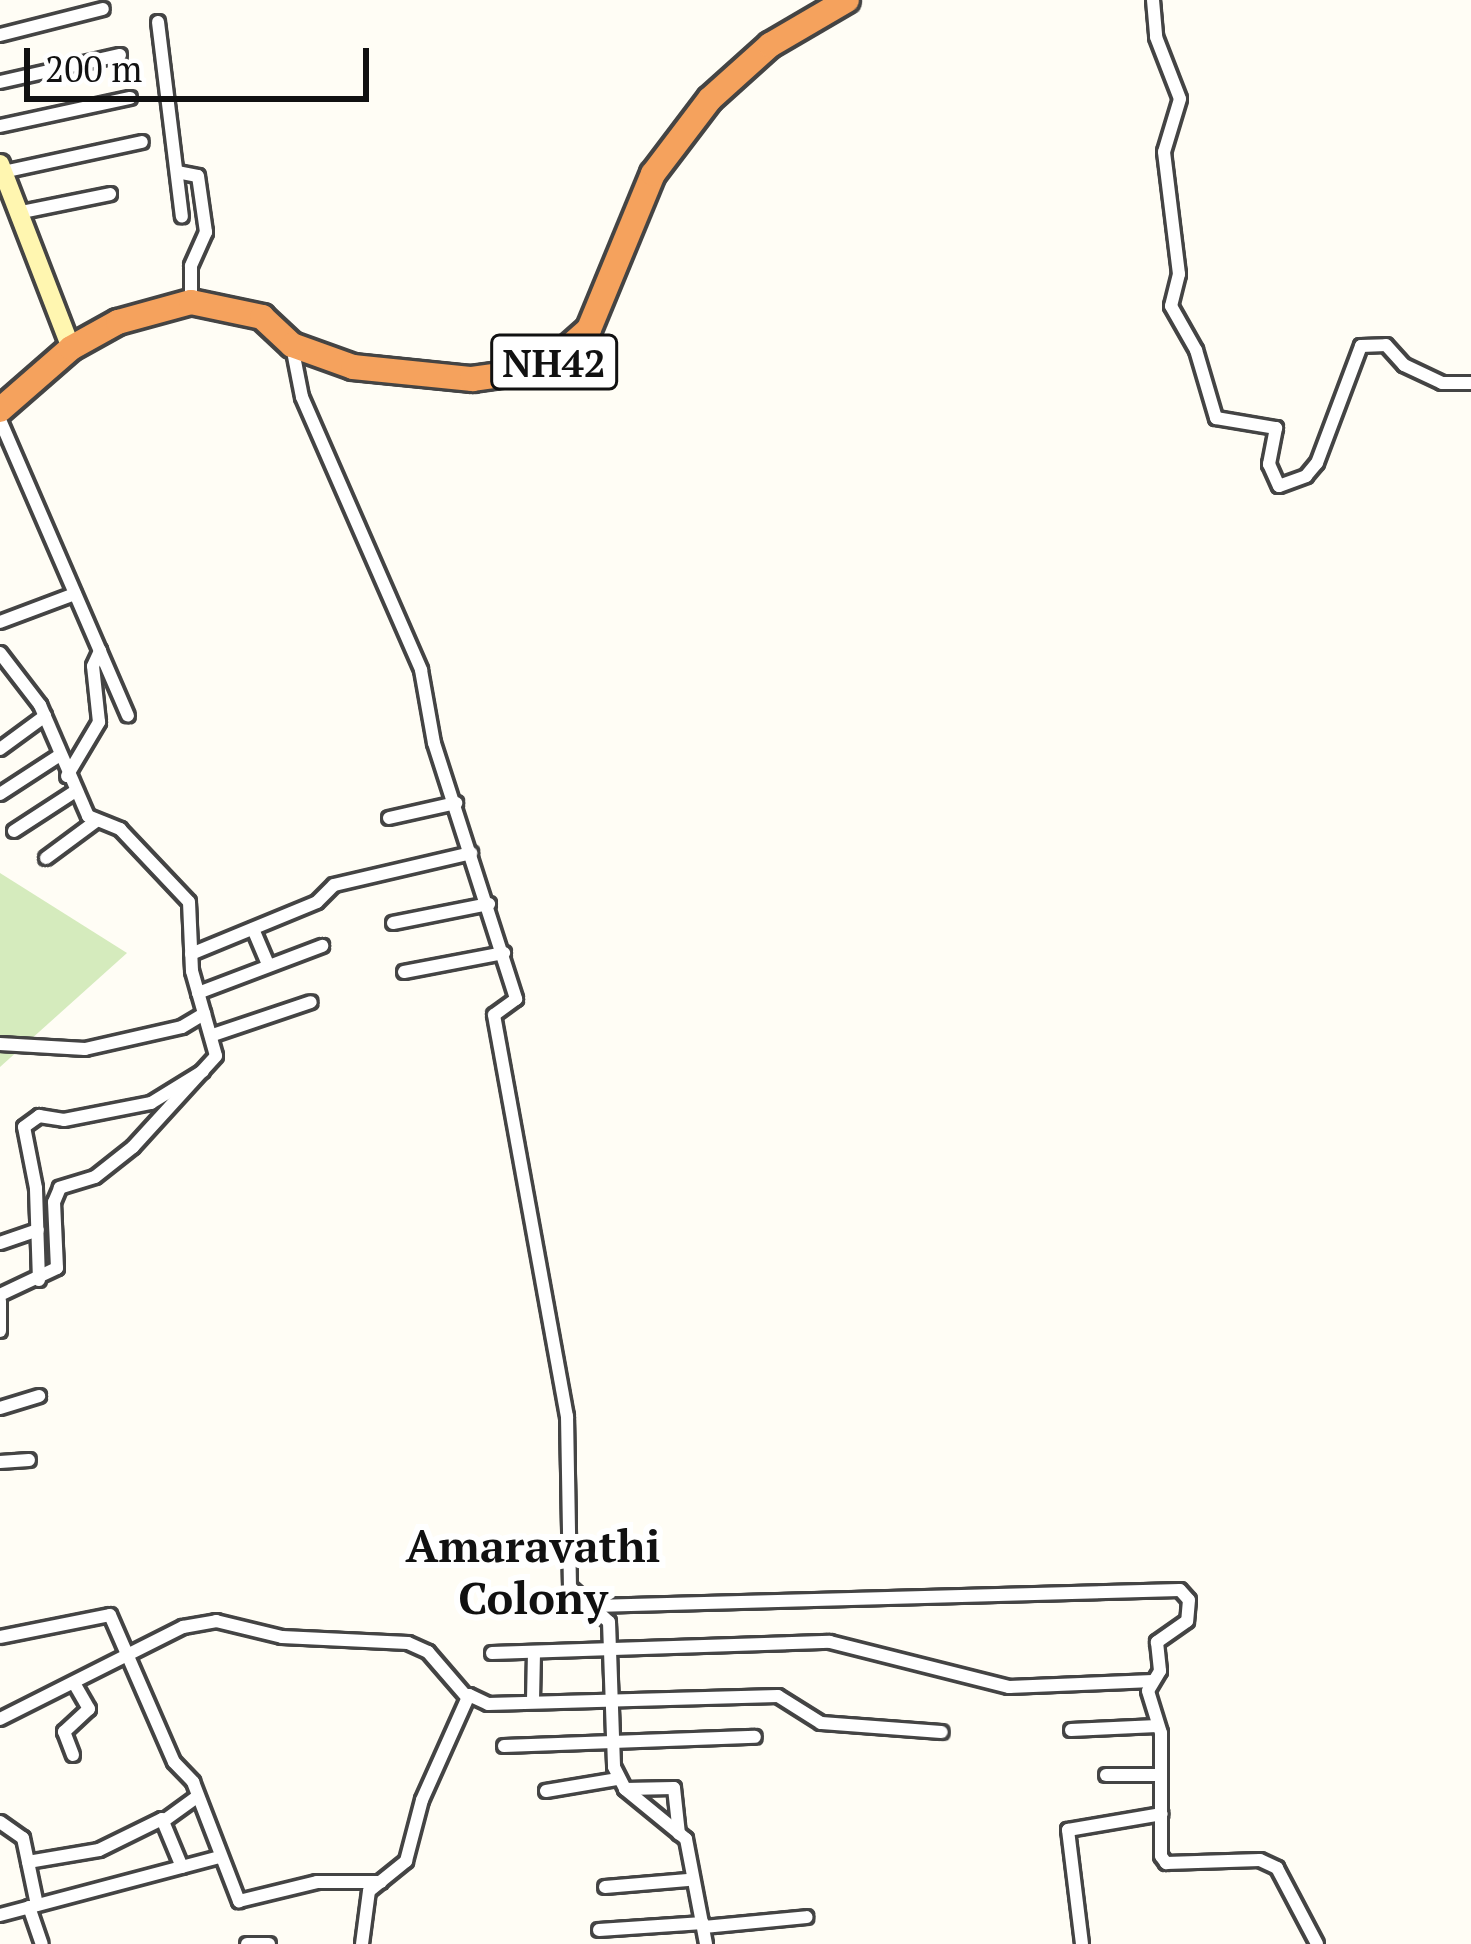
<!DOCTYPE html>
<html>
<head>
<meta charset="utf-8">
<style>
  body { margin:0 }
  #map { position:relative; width:1471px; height:1944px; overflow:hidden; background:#fffdf5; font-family:"PT Serif",serif }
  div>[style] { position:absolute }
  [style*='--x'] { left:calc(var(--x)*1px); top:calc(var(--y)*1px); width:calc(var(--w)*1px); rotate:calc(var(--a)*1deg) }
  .green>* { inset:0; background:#d5ebbd }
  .roads { filter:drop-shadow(3px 0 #444) drop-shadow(-3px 0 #444) drop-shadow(0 3px #444) drop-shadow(0 -3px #444) }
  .street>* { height:12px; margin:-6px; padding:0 6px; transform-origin:6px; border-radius:6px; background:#fff }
  .secondary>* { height:18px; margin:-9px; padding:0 9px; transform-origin:9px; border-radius:9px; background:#fff6b0 }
  .highway>* { height:24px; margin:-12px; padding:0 12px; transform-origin:12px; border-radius:12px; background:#f5a25d }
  span { translate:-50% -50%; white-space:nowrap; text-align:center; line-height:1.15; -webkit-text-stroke:12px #fff; paint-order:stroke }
  .shield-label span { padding:3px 9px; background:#fff; border:3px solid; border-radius:9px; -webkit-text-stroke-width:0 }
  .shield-label { font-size:39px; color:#111; font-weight:700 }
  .neighbourhood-label { font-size:45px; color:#111; font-weight:700 }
  .scale { position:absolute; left:24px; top:48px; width:345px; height:54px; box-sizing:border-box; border:6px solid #111; border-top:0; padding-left:15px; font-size:36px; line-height:42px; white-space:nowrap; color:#111; -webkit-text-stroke:9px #fff; paint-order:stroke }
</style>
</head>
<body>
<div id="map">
  <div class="green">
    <div style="clip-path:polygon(0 873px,127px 953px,0 1067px)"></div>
  </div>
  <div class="roads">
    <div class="street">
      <div style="--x:1153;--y:0;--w:37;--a:85"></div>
      <div style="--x:1156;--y:37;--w:66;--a:68.8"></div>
      <div style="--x:1180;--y:99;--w:55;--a:106.8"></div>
      <div style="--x:1164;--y:152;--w:123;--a:83"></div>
      <div style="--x:1179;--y:274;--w:33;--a:104"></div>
      <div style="--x:1171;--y:306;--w:51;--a:60.4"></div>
      <div style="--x:1196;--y:350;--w:71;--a:73.6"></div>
      <div style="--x:1216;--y:418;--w:61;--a:9.5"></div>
      <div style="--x:1276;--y:428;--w:37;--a:101"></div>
      <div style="--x:1269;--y:464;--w:24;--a:66"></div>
      <div style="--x:1279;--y:486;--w:29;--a:-20"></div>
      <div style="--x:1306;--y:476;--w:17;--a:-50"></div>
      <div style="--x:1317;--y:463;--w:125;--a:-69.4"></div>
      <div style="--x:1361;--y:346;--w:25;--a:-2"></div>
      <div style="--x:1386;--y:345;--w:27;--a:48"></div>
      <div style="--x:1404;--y:365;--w:42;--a:25.3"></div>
      <div style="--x:1442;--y:383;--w:29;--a:0"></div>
      <div style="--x:158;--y:22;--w:196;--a:83"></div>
      <div style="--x:0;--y:35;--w:106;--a:-14.2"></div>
      <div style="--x:0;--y:82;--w:123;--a:-12.7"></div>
      <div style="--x:0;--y:126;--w:133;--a:-12.2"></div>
      <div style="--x:3;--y:172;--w:142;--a:-12.2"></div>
      <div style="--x:177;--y:172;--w:21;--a:11"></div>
      <div style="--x:198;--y:176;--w:57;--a:81.9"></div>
      <div style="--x:206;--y:232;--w:37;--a:114"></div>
      <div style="--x:191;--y:266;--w:36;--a:90"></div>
      <div style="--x:17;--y:213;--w:95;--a:-11.5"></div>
      <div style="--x:292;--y:346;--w:52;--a:78.9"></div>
      <div style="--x:302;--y:397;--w:298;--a:66.4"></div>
      <div style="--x:421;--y:670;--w:74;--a:79.9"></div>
      <div style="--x:434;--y:743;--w:269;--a:72.2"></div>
      <div style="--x:516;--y:999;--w:27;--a:144"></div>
      <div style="--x:494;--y:1015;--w:408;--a:79.7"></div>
      <div style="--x:567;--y:1416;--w:171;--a:89"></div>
      <div style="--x:570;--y:1587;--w:52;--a:41.9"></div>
      <div style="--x:609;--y:1622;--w:145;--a:88"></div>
      <div style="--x:614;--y:1767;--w:25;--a:63"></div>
      <div style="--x:625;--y:1789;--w:79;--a:39.3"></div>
      <div style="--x:686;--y:1839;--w:107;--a:79.2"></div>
      <div style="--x:0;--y:420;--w:322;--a:66.6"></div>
      <div style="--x:0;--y:622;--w:80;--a:-20.5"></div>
      <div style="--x:0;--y:653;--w:66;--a:52.4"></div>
      <div style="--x:40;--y:705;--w:121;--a:66.6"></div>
      <div style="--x:88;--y:816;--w:35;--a:22"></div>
      <div style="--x:120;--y:829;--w:100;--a:46.6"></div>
      <div style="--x:189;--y:902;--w:69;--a:87.5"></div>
      <div style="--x:192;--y:971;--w:88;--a:74.2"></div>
      <div style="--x:216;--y:1056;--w:123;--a:132.4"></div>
      <div style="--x:133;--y:1147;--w:48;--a:141.7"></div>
      <div style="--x:95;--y:1177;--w:37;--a:163"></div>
      <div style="--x:60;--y:1188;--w:15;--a:113"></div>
      <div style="--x:54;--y:1202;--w:66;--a:87.4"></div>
      <div style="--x:57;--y:1268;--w:63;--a:154.7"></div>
      <div style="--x:0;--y:749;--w:56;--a:-36.3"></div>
      <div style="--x:67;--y:776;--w:63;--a:-59.3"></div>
      <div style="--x:99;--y:722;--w:56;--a:-96.1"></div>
      <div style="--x:93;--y:666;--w:17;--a:-65"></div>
      <div style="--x:0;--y:794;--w:72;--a:-33"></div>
      <div style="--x:389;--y:818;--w:69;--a:-12.6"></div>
      <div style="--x:14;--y:831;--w:72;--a:-33"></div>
      <div style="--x:46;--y:858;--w:62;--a:-36.5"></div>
      <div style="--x:393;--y:923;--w:98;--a:-11.2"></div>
      <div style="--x:253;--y:929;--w:39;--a:67"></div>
      <div style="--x:191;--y:954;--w:136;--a:-22.4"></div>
      <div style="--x:317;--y:902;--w:24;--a:-45"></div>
      <div style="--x:334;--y:885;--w:141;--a:-13.1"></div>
      <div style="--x:404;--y:972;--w:102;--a:-10.8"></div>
      <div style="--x:198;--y:993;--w:133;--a:-20.8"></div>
      <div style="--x:213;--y:1035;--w:103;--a:-18.6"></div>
      <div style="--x:0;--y:1044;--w:85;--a:3.4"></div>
      <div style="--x:85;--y:1049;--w:99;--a:-12.8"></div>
      <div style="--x:182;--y:1027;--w:26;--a:-31"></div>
      <div style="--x:0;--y:1243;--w:40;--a:-18.9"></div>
      <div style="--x:39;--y:1280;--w:92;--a:-91.9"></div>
      <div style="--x:36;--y:1188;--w:62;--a:-101.1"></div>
      <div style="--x:24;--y:1127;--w:19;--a:-36"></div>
      <div style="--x:39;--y:1116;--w:25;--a:9"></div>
      <div style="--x:64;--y:1120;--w:89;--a:-11.1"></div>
      <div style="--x:151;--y:1103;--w:61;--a:-31.6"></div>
      <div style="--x:0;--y:1301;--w:30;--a:90"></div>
      <div style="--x:0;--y:1408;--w:41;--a:-17.1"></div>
      <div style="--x:0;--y:1462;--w:29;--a:-4"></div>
      <div style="--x:594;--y:1606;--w:586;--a:-1.56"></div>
      <div style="--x:1180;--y:1590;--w:13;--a:48"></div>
      <div style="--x:1189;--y:1600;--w:21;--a:95"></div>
      <div style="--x:1187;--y:1621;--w:37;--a:145"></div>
      <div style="--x:1157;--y:1642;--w:29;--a:84"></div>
      <div style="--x:1160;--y:1671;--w:23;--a:121"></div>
      <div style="--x:1148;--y:1691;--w:44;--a:72.8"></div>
      <div style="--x:1161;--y:1733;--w:123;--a:90"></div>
      <div style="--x:1161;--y:1856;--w:9;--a:54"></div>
      <div style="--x:1166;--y:1863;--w:94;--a:-1.8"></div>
      <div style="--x:1260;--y:1860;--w:19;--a:25"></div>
      <div style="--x:1277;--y:1868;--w:86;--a:62.2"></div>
      <div style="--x:0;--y:1637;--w:112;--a:-11.3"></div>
      <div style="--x:110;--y:1615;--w:160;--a:66.5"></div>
      <div style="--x:174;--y:1762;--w:28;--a:46"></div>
      <div style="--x:193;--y:1782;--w:128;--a:68.9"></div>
      <div style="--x:239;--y:1901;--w:80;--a:-13.7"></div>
      <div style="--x:317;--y:1882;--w:64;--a:0"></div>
      <div style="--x:492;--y:1653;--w:338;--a:-1.9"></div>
      <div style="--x:830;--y:1642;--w:185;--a:14.1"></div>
      <div style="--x:1009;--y:1687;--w:144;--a:-2.4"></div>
      <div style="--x:533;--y:1700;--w:47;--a:-88.8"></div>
      <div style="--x:0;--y:1719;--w:205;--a:-26.7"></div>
      <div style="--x:183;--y:1627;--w:34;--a:-10"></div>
      <div style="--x:216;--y:1621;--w:68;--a:13.6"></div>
      <div style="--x:282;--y:1637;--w:126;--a:2.7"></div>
      <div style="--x:408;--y:1643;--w:22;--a:24"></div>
      <div style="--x:428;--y:1652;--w:58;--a:49.2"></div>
      <div style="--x:1071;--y:1730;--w:86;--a:-2.7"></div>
      <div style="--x:504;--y:1746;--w:251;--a:-2.1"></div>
      <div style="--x:73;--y:1755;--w:25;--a:-111"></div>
      <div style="--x:64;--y:1732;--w:34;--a:-43"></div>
      <div style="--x:89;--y:1709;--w:30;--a:-120"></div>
      <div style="--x:1106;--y:1775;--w:55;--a:0"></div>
      <div style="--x:625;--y:1789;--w:49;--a:-1.2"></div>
      <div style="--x:674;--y:1788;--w:46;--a:83.8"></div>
      <div style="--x:546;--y:1791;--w:73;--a:-9.5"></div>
      <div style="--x:165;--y:1820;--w:39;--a:-36"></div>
      <div style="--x:0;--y:1822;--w:28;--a:35"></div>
      <div style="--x:23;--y:1838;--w:68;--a:78.2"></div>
      <div style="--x:28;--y:1862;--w:72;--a:-9.6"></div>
      <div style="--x:99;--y:1850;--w:70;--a:-26.2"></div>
      <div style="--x:162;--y:1819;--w:52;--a:67.4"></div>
      <div style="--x:605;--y:1887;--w:83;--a:-4.8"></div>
      <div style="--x:29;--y:1907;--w:39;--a:71"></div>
      <div style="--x:0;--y:1915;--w:228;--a:-14.8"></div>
      <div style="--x:704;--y:1927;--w:103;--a:-5.5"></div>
      <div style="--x:599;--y:1930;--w:104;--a:-3.9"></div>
      <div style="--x:247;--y:1944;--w:22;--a:0"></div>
      <div style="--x:362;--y:1944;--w:53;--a:-82.5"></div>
      <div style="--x:369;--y:1891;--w:48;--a:-39"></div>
      <div style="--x:406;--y:1861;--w:63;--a:-75.3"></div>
      <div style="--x:422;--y:1800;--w:115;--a:-65.9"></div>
      <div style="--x:469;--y:1695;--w:21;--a:25"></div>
      <div style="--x:488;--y:1704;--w:290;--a:-1.6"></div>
      <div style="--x:778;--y:1696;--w:51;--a:32.1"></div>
      <div style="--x:821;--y:1723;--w:121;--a:4.3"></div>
      <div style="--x:1082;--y:1944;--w:115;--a:-97"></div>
      <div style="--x:1068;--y:1830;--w:95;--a:-9.7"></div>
    </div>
    <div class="secondary">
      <div style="--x:0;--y:164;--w:197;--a:68.9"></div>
    </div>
    <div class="highway">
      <div style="--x:0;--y:410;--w:94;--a:-41.1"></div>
      <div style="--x:71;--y:348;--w:54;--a:-29"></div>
      <div style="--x:118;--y:322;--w:76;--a:-15.3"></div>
      <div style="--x:191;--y:302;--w:73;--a:11.9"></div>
      <div style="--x:262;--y:317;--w:41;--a:43"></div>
      <div style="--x:292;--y:345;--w:65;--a:19.8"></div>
      <div style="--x:353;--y:367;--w:120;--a:5.8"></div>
      <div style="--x:472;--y:379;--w:73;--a:-7.9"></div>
      <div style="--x:544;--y:369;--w:60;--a:-41.6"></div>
      <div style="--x:589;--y:329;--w:168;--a:-67.6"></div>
      <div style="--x:653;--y:174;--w:94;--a:-52.8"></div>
      <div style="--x:710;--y:99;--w:81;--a:-42"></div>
      <div style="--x:770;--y:45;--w:89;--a:-30.3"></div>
    </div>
  </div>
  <div class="shield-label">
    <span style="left:554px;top:362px">NH42</span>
  </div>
  <div class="neighbourhood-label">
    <span style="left:533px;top:1572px">Amaravathi<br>Colony</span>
  </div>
  <div class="scale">200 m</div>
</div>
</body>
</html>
